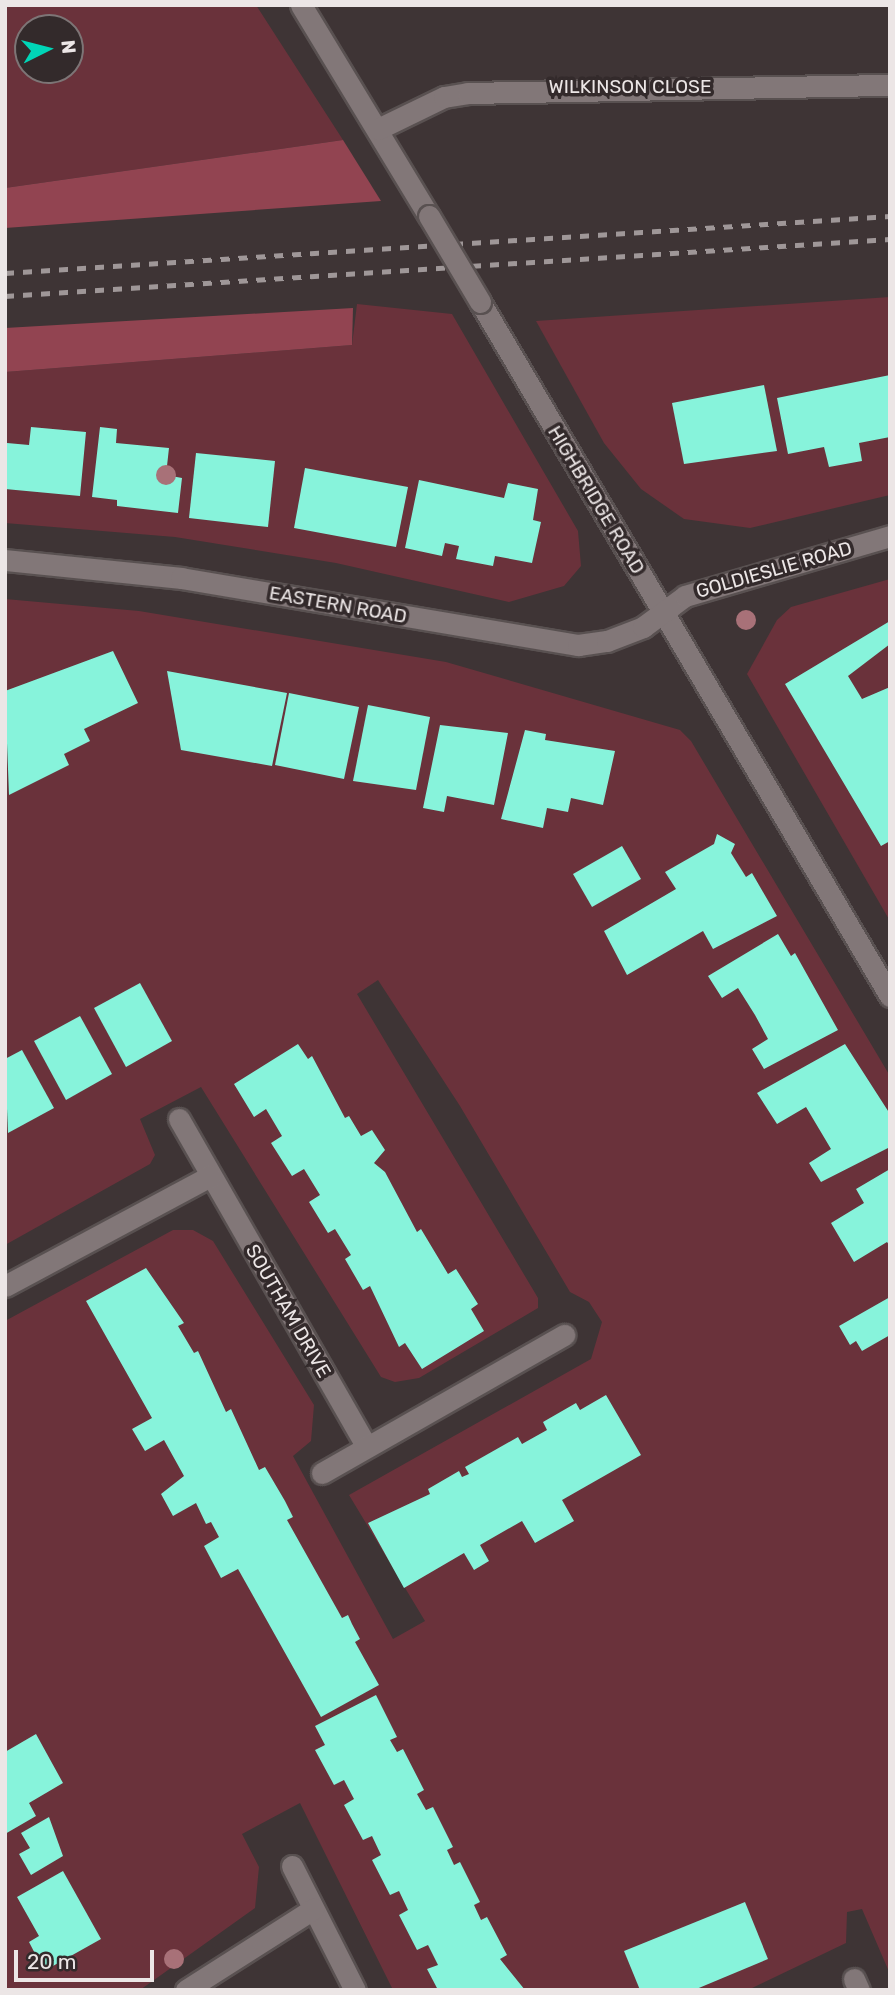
<!DOCTYPE html>
<html>
<head>
<meta charset="utf-8">
<style>
  body { margin:0 }
  #map { position:relative; width:895px; height:1995px; overflow:hidden; background:#3e3435; font-family:Rubik,sans-serif }
  div>[style] { position:absolute }
  [style*='--x'] { left:calc(var(--x)*1px); top:calc(var(--y)*1px); width:calc(var(--w)*1px); rotate:calc(var(--a)*1deg) }
  .green>* { inset:0; background:#6a323b }
  .forest>* { inset:0; background:#924451 }
  .building>* { inset:0; background:#87f3db }
  .roads { filter:drop-shadow(2px 0 #595151) drop-shadow(-2px 0 #595151) drop-shadow(0 2px #595151) drop-shadow(0 -2px #595151) }
  .minor>* { height:21px; margin:-10.5px; padding:0 10.5px; transform-origin:10.5px; border-radius:10.5px; background:#827778 }
  .rail>* { height:5px; margin-top:-2.5px; transform-origin:0; background:repeating-linear-gradient(90deg,#9f9798 0 9px,transparent 0 18px) }
  .bridges { filter:drop-shadow(2px 0 #595151) drop-shadow(-2px 0 #595151) drop-shadow(0 2px #595151) drop-shadow(0 -2px #595151) }
  .minor-bridge>* { height:21px; margin:-10.5px; padding:0 10.5px; transform-origin:10.5px; border-radius:10.5px; background:#827778 }
  .trees>* { width:20px; height:20px; margin:-10px; border-radius:50%; background:#a87178 }
  span { translate:-50% -50%; white-space:nowrap; text-align:center; line-height:1.15; -webkit-text-stroke:7px #332a2b; paint-order:stroke }
  .street-label { font-size:19px; color:#ece6e6 }
  .frame { position:absolute; inset:0; border:7px solid #ece6e6; pointer-events:none }
  .north { position:absolute; left:14px; top:14px; width:70px; height:70px; box-sizing:border-box; background:#332a2b; border:2px solid #7d7576; border-radius:50%; rotate:84deg; font-size:19px; font-weight:700; line-height:28px; text-align:center; color:#ece6e6 }
  .north::after { content:''; display:block; margin:auto; width:24px; height:32px; background:#00d5b7; clip-path:polygon(50% 0,100% 100%,50% 72%,0 100%) }
  .scale { position:absolute; left:14px; top:1950px; width:140px; height:32px; box-sizing:border-box; border:4px solid #ece6e6; border-top:0; padding-left:9px; font-size:21px; line-height:24px; white-space:nowrap; color:#ece6e6; -webkit-text-stroke:5px #332a2b; paint-order:stroke }
</style>
</head>
<body>
<div id="map">
  <div class="green">
    <div style="clip-path:polygon(evenodd,5px 5px,256px 5px,343px 140px,5px 188px,5px 5px,28px 28px,70px 28px,70px 70px,28px 70px,28px 28px)"></div>
    <div style="clip-path:polygon(890px 297px,890px 495px,750px 528px,684px 519px,641px 489px,604px 443px,536px 321px)"></div>
    <div style="clip-path:polygon(357px 304px,452px 314px,578px 531px,581px 566px,564px 586px,509px 602px,336px 563px,175px 537px,5px 523px,5px 372px,352px 345px)"></div>
    <div style="clip-path:polygon(890px 579px,890px 921px,747px 674px,777px 620px,791px 607px)"></div>
    <div style="clip-path:polygon(5px 599px,139px 611px,446px 662px,680px 730px,691px 741px,890px 1076px,890px 1974px,862px 1909px,847px 1912px,846px 1943px,748px 1990px,393px 1990px,300px 1803px,242px 1834px,259px 1867px,255px 1908px,140px 1990px,5px 1990px,5px 1321px,173px 1230px,193px 1230px,213px 1241px,314px 1405px,311px 1441px,293px 1456px,393px 1639px,425px 1621px,349px 1495px,591px 1359px,602px 1322px,589px 1302px,570px 1292px,460px 1106px,378px 980px,357px 994px,538px 1298px,538px 1308px,419px 1378px,395px 1382px,381px 1377px,201px 1087px,140px 1119px,155px 1155px,150px 1164px,5px 1245px)"></div>
  </div>
  <div class="forest">
    <div style="clip-path:polygon(343px 140px,381px 201px,5px 228px,5px 188px)"></div>
    <div style="clip-path:polygon(353px 308px,352px 345px,5px 372px,5px 328px)"></div>
  </div>
  <div class="building">
    <div style="clip-path:polygon(890px 375px,890px 437px,859px 443px,862px 461px,829px 467px,824px 447px,788px 454px,777px 398px)"></div>
    <div style="clip-path:polygon(764px 385px,777px 451px,684px 464px,672px 403px)"></div>
    <div style="clip-path:polygon(31px 427px,86px 432px,80px 496px,5px 489px,7px 443px,29px 445px)"></div>
    <div style="clip-path:polygon(100px 427px,117px 429px,116px 443px,169px 448px,166px 475px,182px 478px,178px 513px,117px 506px,117px 500px,92px 497px)"></div>
    <div style="clip-path:polygon(196px 453px,275px 461px,268px 527px,189px 518px)"></div>
    <div style="clip-path:polygon(305px 468px,408px 487px,396px 547px,294px 528px)"></div>
    <div style="clip-path:polygon(419px 480px,504px 498px,508px 483px,538px 489px,533px 520px,541px 522px,532px 563px,495px 556px,493px 566px,456px 559px,459px 546px,445px 543px,442px 556px,405px 548px)"></div>
    <div style="clip-path:polygon(890px 621px,890px 644px,848px 676px,862px 699px,890px 687px,890px 841px,881px 846px,785px 684px)"></div>
    <div style="clip-path:polygon(113px 651px,138px 703px,84px 729px,90px 741px,64px 754px,69px 765px,9px 795px,5px 691px)"></div>
    <div style="clip-path:polygon(167px 671px,287px 693px,272px 766px,181px 750px)"></div>
    <div style="clip-path:polygon(289px 693px,359px 707px,344px 779px,275px 765px)"></div>
    <div style="clip-path:polygon(368px 705px,430px 717px,416px 790px,353px 781px)"></div>
    <div style="clip-path:polygon(440px 725px,508px 733px,494px 805px,447px 796px,444px 812px,423px 808px)"></div>
    <div style="clip-path:polygon(525px 730px,546px 734px,545px 740px,615px 751px,603px 805px,571px 798px,568px 812px,547px 808px,543px 828px,501px 819px)"></div>
    <div style="clip-path:polygon(717px 834px,735px 844px,731px 853px,746px 877px,752px 873px,777px 916px,713px 949px,703px 931px,627px 975px,604px 931px,676px 889px,665px 872px,714px 844px)"></div>
    <div style="clip-path:polygon(622px 846px,641px 879px,592px 907px,573px 874px)"></div>
    <div style="clip-path:polygon(778px 934px,791px 956px,795px 953px,838px 1030px,764px 1069px,752px 1049px,768px 1039px,755px 1015px,738px 988px,722px 998px,708px 976px)"></div>
    <div style="clip-path:polygon(140px 983px,172px 1041px,126px 1067px,94px 1008px)"></div>
    <div style="clip-path:polygon(80px 1016px,112px 1074px,66px 1100px,34px 1041px)"></div>
    <div style="clip-path:polygon(298px 1044px,308px 1059px,312px 1056px,345px 1118px,349px 1116px,361px 1136px,372px 1130px,385px 1150px,374px 1163px,385px 1172px,417px 1232px,421px 1229px,448px 1274px,456px 1269px,478px 1304px,471px 1309px,484px 1331px,422px 1369px,405px 1343px,399px 1347px,370px 1286px,363px 1290px,345px 1259px,351px 1255px,335px 1229px,328px 1233px,309px 1202px,320px 1195px,304px 1169px,292px 1176px,271px 1143px,282px 1136px,266px 1109px,254px 1117px,234px 1084px)"></div>
    <div style="clip-path:polygon(845px 1044px,890px 1114px,890px 1147px,821px 1182px,809px 1163px,831px 1149px,806px 1107px,777px 1124px,757px 1093px)"></div>
    <div style="clip-path:polygon(22px 1050px,54px 1108px,8px 1133px,5px 1059px)"></div>
    <div style="clip-path:polygon(890px 1169px,890px 1246px,887px 1242px,854px 1262px,831px 1223px,864px 1203px,856px 1189px)"></div>
    <div style="clip-path:polygon(146px 1268px,184px 1323px,178px 1326px,194px 1353px,198px 1351px,226px 1412px,231px 1409px,259px 1470px,265px 1467px,285px 1501px,293px 1517px,287px 1520px,342px 1618px,348px 1615px,352px 1624px,360px 1639px,355px 1642px,379px 1685px,321px 1717px,238px 1569px,221px 1578px,204px 1546px,219px 1537px,211px 1522px,206px 1524px,196px 1503px,173px 1516px,161px 1494px,184px 1476px,164px 1440px,145px 1451px,132px 1429px,152px 1418px,86px 1301px)"></div>
    <div style="clip-path:polygon(890px 1297px,890px 1335px,862px 1351px,856px 1341px,850px 1345px,839px 1326px)"></div>
    <div style="clip-path:polygon(606px 1395px,641px 1455px,562px 1500px,574px 1521px,535px 1543px,522px 1521px,480px 1545px,489px 1561px,474px 1570px,464px 1553px,404px 1588px,368px 1523px,430px 1494px,428px 1489px,459px 1471px,462px 1477px,469px 1474px,465px 1467px,518px 1437px,522px 1444px,547px 1430px,543px 1422px,576px 1403px,580px 1410px)"></div>
    <div style="clip-path:polygon(376px 1695px,397px 1737px,390px 1740px,397px 1752px,403px 1749px,424px 1790px,417px 1794px,426px 1810px,433px 1807px,453px 1847px,447px 1850px,454px 1865px,460px 1862px,480px 1902px,474px 1905px,481px 1920px,487px 1917px,507px 1955px,500px 1959px,525px 1990px,438px 1990px,427px 1969px,438px 1965px,428px 1945px,417px 1950px,399px 1915px,408px 1910px,399px 1891px,390px 1895px,372px 1860px,381px 1855px,372px 1836px,363px 1840px,344px 1805px,354px 1799px,344px 1780px,334px 1785px,315px 1750px,325px 1745px,315px 1726px)"></div>
    <div style="clip-path:polygon(36px 1734px,63px 1783px,29px 1803px,36px 1816px,5px 1834px,5px 1752px)"></div>
    <div style="clip-path:polygon(49px 1817px,63px 1856px,31px 1875px,19px 1854px,30px 1848px,21px 1833px)"></div>
    <div style="clip-path:polygon(63px 1871px,101px 1939px,44px 1971px,29px 1942px,39px 1936px,17px 1897px)"></div>
    <div style="clip-path:polygon(745px 1902px,768px 1959px,694px 1990px,640px 1990px,624px 1951px)"></div>
  </div>
  <div class="roads">
    <div class="minor">
      <div style="--x:301;--y:5;--w:247;--a:58.8"></div>
      <div style="--x:378;--y:129;--w:73;--a:-25.9"></div>
      <div style="--x:444;--y:97;--w:24;--a:-9"></div>
      <div style="--x:468;--y:93;--w:422;--a:-1.1"></div>
      <div style="--x:480;--y:302;--w:806;--a:59.43"></div>
      <div style="--x:5;--y:560;--w:177;--a:5.8"></div>
      <div style="--x:181;--y:578;--w:403;--a:9.6"></div>
      <div style="--x:578;--y:645;--w:29;--a:-8"></div>
      <div style="--x:607;--y:641;--w:39;--a:-21"></div>
      <div style="--x:643;--y:627;--w:52;--a:-36.4"></div>
      <div style="--x:685;--y:596;--w:214;--a:-16.3"></div>
      <div style="--x:179;--y:1119;--w:377;--a:60.2"></div>
      <div style="--x:5;--y:1286;--w:233;--a:-28.2"></div>
      <div style="--x:322;--y:1473;--w:279;--a:-29.7"></div>
      <div style="--x:292;--y:1866;--w:139;--a:63.1"></div>
      <div style="--x:854;--y:1979;--w:12;--a:66"></div>
      <div style="--x:186;--y:1990;--w:151;--a:-32.5"></div>
    </div>
  </div>
  <div class="rail">
    <div style="--x:5;--y:273;--w:887;--a:-3.69"></div>
    <div style="--x:5;--y:296;--w:887;--a:-3.69"></div>
  </div>
  <div class="bridges">
    <div class="minor-bridge">
      <div style="--x:429;--y:216;--w:100;--a:59.3"></div>
    </div>
  </div>
  <div class="trees">
    <div style="left:166px;top:475px"></div>
    <div style="left:746px;top:620px"></div>
    <div style="left:174px;top:1959px"></div>
  </div>
  <div class="street-label">
    <span style="left:630px;top:87px">WILKINSON CLOSE</span>
    <span style="left:596px;top:500px;rotate:59deg">HIGHBRIDGE ROAD</span>
    <span style="left:774px;top:570px;rotate:-16deg">GOLDIESLIE ROAD</span>
    <span style="left:338px;top:605px;rotate:10deg">EASTERN ROAD</span>
    <span style="left:288px;top:1311px;rotate:60deg">SOUTHAM DRIVE</span>
  </div>
  <div class="frame"></div>
  <div class="north">N</div>
  <div class="scale">20 m</div>
</div>
</body>
</html>
